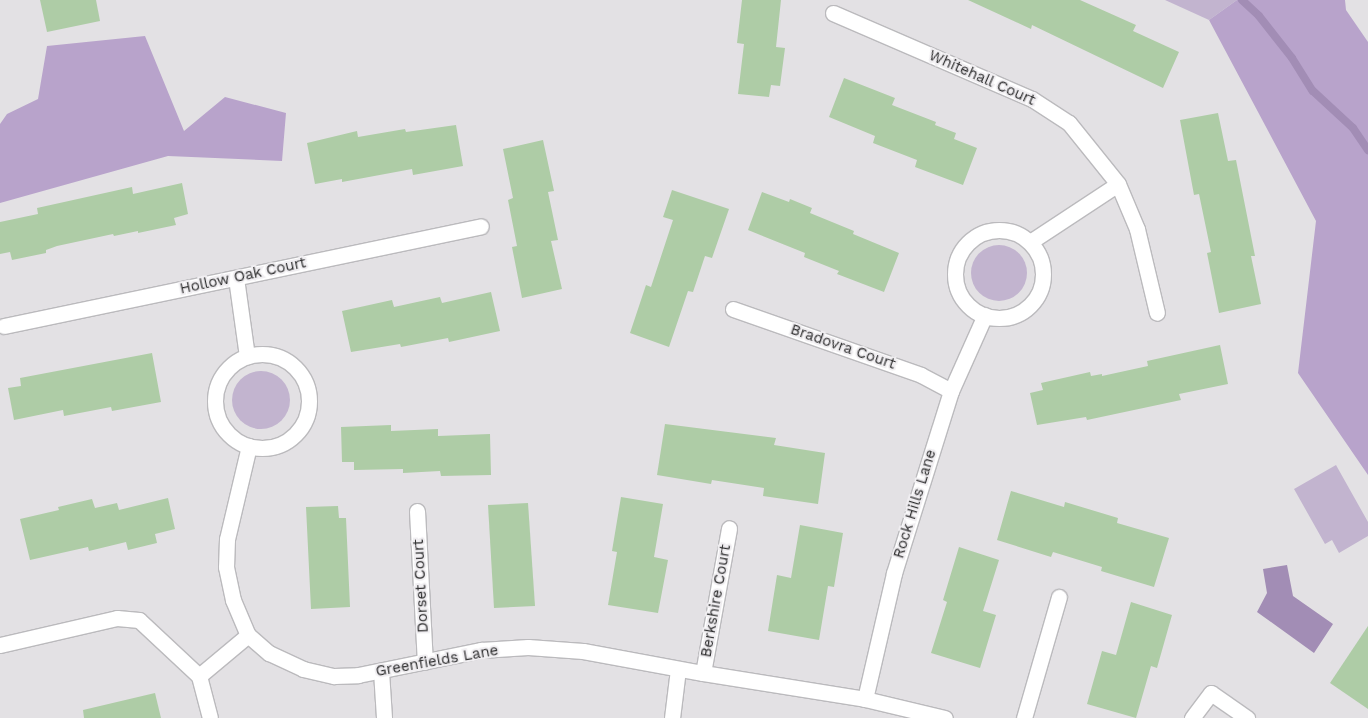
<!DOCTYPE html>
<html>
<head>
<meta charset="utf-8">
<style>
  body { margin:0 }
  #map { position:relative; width:1368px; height:718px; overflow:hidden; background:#e3e1e4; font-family:"Work Sans",sans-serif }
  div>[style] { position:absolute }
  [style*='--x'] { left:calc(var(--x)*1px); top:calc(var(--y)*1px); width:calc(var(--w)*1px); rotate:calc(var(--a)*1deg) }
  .green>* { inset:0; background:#c2b4cf }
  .round { border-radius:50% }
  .forest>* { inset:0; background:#b8a3cb }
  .water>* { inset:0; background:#a28db5 }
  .stream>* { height:8px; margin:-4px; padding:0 4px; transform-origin:4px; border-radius:4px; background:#a28db5 }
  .building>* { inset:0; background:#aecca6 }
  .roads { filter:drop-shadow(1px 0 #bbbabd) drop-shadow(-1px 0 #bbbabd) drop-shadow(0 1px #bbbabd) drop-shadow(0 -1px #bbbabd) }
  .service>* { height:15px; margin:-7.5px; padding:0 7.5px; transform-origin:7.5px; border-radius:7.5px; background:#fff }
  .service>.ring { margin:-7.5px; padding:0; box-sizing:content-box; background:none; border:15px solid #fff; border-radius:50% }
  span { translate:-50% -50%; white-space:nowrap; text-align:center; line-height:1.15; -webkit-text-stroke:4px #f0eef1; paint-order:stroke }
  .street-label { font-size:15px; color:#2b2b2c }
</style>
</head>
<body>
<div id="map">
  <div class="green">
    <div style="clip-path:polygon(1165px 0,1237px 0,1209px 20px)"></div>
    <div class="round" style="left:971px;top:245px;width:56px;height:56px"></div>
    <div class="round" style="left:232px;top:371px;width:58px;height:58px"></div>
    <div style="clip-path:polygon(1336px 465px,1368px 522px,1368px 536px,1339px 553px,1332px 540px,1325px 544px,1294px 489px)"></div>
  </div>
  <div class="forest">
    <div style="clip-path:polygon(1237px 0,1345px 0,1346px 10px,1368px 42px,1368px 475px,1298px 373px,1316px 221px,1209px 20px)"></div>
    <div style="clip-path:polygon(145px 36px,184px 131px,225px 97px,286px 113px,282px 161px,168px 156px,0 203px,0 124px,7px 114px,38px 99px,47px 46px)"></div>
  </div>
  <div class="water">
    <div style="clip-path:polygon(1287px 565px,1293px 596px,1333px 624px,1314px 653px,1257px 612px,1267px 593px,1263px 569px)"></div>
  </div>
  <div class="stream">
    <div style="--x:1242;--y:0;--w:23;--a:43"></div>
    <div style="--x:1259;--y:16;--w:53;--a:51.8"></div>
    <div style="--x:1292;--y:58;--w:39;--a:58"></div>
    <div style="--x:1313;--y:91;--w:54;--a:42.8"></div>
    <div style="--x:1353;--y:128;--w:27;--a:56"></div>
  </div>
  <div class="building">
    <div style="clip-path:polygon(40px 0,96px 0,100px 21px,47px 32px)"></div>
    <div style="clip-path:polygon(742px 0,781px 0,776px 47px,785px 48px,780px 86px,771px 85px,769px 97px,738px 94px,744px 44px,737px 43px)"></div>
    <div style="clip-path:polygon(968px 0,1080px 0,1136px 25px,1133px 31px,1179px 52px,1163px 88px,1032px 25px,1031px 29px)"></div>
    <div style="clip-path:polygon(844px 78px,895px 98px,892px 105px,936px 122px,935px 125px,956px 133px,954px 139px,977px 148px,963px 185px,915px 167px,917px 160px,873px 143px,875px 136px,829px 117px)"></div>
    <div style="clip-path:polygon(1218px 113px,1228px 161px,1236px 160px,1255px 256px,1251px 256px,1261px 304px,1219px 313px,1207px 253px,1211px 252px,1199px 194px,1194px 195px,1180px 120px)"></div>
    <div style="clip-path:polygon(456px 125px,463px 166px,413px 175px,412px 169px,342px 182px,342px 179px,315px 184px,307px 143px,357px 131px,358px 137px,405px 129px,406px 132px)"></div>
    <div style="clip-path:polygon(543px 140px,554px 191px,548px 192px,558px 240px,551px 241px,562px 289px,522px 298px,512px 247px,517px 246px,508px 200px,513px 198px,503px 149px)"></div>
    <div style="clip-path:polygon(182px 183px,188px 214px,174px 218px,176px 225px,138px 233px,138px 231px,114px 236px,113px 234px,57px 246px,46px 250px,46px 253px,12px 260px,10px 252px,0 254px,0 222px,38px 214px,37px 208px,132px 187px,133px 194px)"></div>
    <div style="clip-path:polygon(672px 190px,729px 209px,712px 258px,705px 256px,693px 292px,688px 291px,669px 347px,630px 333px,646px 285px,651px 287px,673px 220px,663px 217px)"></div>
    <div style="clip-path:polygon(762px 192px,789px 202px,790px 199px,812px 208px,810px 213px,854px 231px,853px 234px,899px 253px,884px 292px,837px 274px,839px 271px,804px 257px,805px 253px,748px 230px)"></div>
    <div style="clip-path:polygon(491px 292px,500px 331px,449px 342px,448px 338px,401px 347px,400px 344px,351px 352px,342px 311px,392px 300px,394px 307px,440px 297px,442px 303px)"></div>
    <div style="clip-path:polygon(1220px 345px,1228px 384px,1179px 394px,1181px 400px,1087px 420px,1086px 417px,1037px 425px,1030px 393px,1043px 390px,1041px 383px,1090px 372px,1091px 376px,1102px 374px,1102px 376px,1148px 366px,1147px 361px)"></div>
    <div style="clip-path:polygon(152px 353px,161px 402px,112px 411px,111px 407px,64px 416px,63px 410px,14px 420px,8px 388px,21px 386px,20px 378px)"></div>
    <div style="clip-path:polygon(665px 424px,776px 438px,774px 445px,825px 453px,818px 504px,763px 496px,764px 488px,712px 480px,711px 484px,657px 475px)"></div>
    <div style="clip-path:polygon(391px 425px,391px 431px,438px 429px,438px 436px,490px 434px,491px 475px,441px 476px,440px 471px,403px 473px,403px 469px,354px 470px,354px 462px,342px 462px,341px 427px)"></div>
    <div style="clip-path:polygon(1011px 491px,1064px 507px,1065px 502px,1118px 518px,1117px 523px,1169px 538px,1154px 587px,1101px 571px,1102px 567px,1053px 552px,1051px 557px,997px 540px)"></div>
    <div style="clip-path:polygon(621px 497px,663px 504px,654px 557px,668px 560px,658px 613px,608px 605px,617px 552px,612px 551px)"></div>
    <div style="clip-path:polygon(168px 498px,175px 529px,155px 534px,157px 543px,128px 550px,126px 542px,89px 551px,88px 547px,30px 560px,20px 519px,59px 510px,58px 507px,92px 499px,95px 508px,117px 503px,119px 510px)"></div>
    <div style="clip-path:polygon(528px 503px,535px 606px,494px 608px,488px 505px)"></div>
    <div style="clip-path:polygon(338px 506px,339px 518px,346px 518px,350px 607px,311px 609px,306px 507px)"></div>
    <div style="clip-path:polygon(800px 525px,843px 533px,834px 587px,828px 586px,819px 640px,768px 631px,777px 575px,791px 578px)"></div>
    <div style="clip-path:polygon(959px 547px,999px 560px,983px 611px,996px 615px,980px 668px,931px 653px,947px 602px,943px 600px)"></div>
    <div style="clip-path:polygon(1131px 602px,1172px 615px,1157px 668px,1151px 666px,1136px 718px,1087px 704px,1102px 651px,1116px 655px)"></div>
    <div style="clip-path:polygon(1368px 626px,1368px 709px,1330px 683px)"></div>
    <div style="clip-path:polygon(155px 693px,161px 718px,84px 718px,83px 710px)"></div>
  </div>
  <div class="roads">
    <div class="service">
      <div style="--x:833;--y:13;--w:217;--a:23.4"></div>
      <div style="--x:1032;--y:99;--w:44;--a:33"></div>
      <div style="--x:1069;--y:123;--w:78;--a:51.2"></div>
      <div style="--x:1118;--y:184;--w:49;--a:67.1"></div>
      <div style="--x:1137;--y:229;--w:86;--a:76.6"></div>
      <div class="ring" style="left:955px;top:230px;width:73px;height:73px"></div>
      <div style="--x:1030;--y:242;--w:105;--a:-33.4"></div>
      <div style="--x:236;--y:278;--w:79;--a:82"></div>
      <div style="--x:733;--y:309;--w:199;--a:19.3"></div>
      <div style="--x:921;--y:375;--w:34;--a:28"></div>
      <div style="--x:4;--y:326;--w:487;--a:-11.8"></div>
      <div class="ring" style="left:215px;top:354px;width:79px;height:79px"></div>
      <div style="--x:249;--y:446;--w:96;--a:103.3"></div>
      <div style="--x:227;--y:539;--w:28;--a:92"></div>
      <div style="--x:226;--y:567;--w:34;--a:78"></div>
      <div style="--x:233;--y:600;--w:38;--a:67"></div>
      <div style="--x:248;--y:635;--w:28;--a:41"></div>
      <div style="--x:269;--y:653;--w:38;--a:25"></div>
      <div style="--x:303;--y:669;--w:32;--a:13"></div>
      <div style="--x:334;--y:676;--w:24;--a:-2"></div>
      <div style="--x:358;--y:675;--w:126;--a:-11.5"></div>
      <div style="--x:481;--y:650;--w:47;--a:-3.7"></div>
      <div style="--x:528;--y:647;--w:55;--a:4.2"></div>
      <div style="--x:583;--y:651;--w:122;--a:10.4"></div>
      <div style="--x:703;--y:673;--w:164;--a:9.1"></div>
      <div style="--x:865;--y:699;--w:82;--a:13.4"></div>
      <div style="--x:417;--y:511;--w:151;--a:87"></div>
      <div style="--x:0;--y:645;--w:120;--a:-13"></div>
      <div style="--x:117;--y:618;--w:22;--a:5"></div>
      <div style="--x:139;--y:620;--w:82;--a:43"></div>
      <div style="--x:381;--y:671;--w:47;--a:86.3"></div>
      <div style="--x:703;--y:673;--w:147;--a:-79.8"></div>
      <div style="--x:199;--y:676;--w:64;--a:-39.9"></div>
      <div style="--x:199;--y:676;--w:43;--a:75.3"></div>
      <div style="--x:865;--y:699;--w:129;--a:-77"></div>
      <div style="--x:894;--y:573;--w:191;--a:-72.6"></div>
      <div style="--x:951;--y:391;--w:83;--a:-65.9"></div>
      <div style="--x:672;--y:718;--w:49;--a:-83"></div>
      <div style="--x:1024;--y:718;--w:126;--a:-73.9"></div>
      <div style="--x:1192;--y:718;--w:31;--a:-53"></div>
      <div style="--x:1211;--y:693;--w:44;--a:34.8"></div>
    </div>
  </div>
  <div class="street-label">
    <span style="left:982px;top:78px;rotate:24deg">Whitehall Court</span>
    <span style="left:243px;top:276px;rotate:-12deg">Hollow Oak Court</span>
    <span style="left:843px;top:347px;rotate:19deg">Bradovra Court</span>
    <span style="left:915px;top:504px;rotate:-73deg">Rock Hills Lane</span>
    <span style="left:421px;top:586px;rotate:-93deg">Dorset Court</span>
    <span style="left:716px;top:601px;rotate:-80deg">Berkshire Court</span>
    <span style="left:437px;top:661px;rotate:-10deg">Greenfields Lane</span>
  </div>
</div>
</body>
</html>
